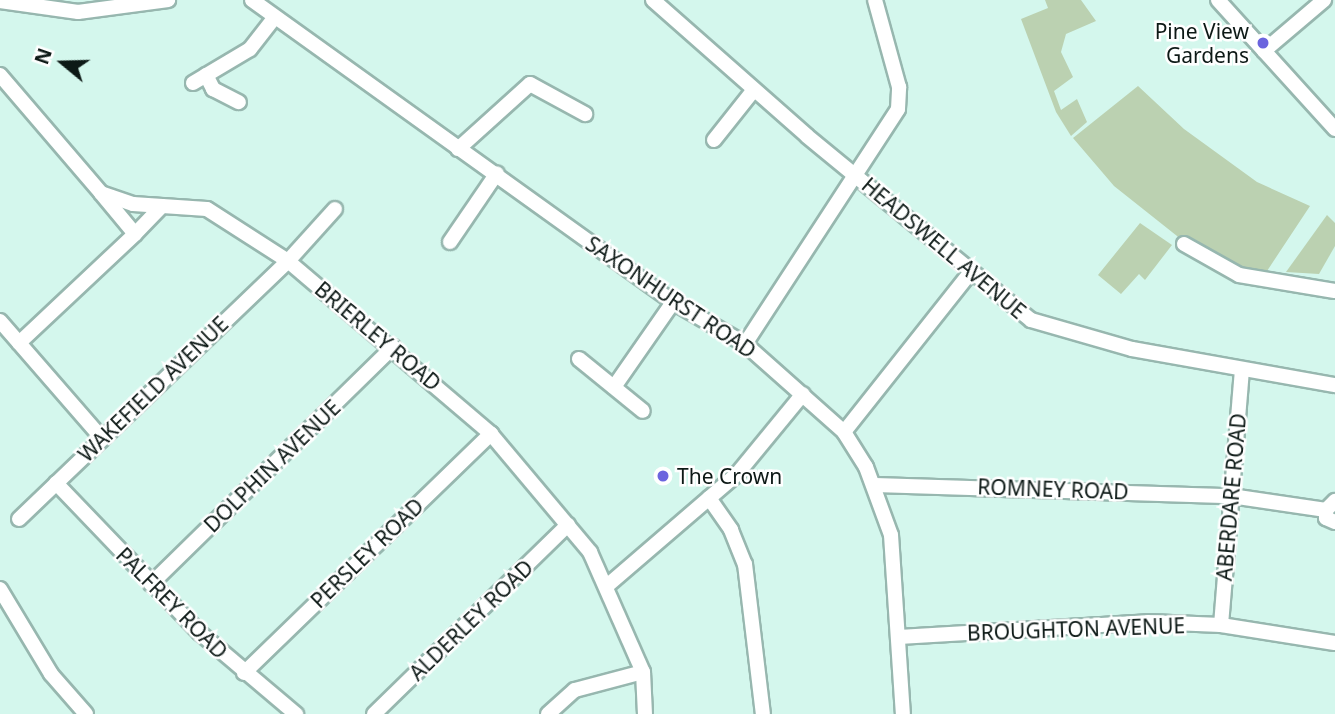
<!DOCTYPE html>
<html>
<head>
<meta charset="utf-8">
<style>
  body { margin:0 }
  #map { position:relative; width:1335px; height:714px; overflow:hidden; background:#d4f7ed; font-family:"Noto Sans",sans-serif }
  div>[style] { position:absolute }
  [style*='--x'] { left:calc(var(--x)*1px); top:calc(var(--y)*1px); width:calc(var(--w)*1px); rotate:calc(var(--a)*1deg) }
  .green>* { inset:0; background:#bbd1b1 }
  .roads { filter:drop-shadow(2px 0 #97b7af) drop-shadow(-2px 0 #97b7af) drop-shadow(0 2px #97b7af) drop-shadow(0 -2px #97b7af) }
  .minor>* { height:14px; margin:-7px; padding:0 7px; transform-origin:7px; border-radius:7px; background:#fff }
  .dots>* { width:19px; height:19px; translate:-50% -50%; box-sizing:border-box; border:4px solid #fff; border-radius:50% }
  span { translate:-50% -50%; white-space:nowrap; text-align:center; line-height:1.15; -webkit-text-stroke:5px #fff; paint-order:stroke }
  .poi-label { font-size:21px; color:#0d1916 }
  .right { translate:-100% -50%; text-align:right }
  .left { translate:0 -50%; text-align:left }
  .street-label { font-size:21px; color:#0d1916 }
  .north { position:absolute; left:28px; top:28px; width:70px; height:70px; -webkit-text-stroke:5px #fff; paint-order:stroke; rotate:289deg; font-size:19px; font-weight:700; line-height:28px; text-align:center; color:#0d1916 }
  .north::after { content:''; display:block; margin:auto; width:24px; height:32px; background:#0d1916; clip-path:polygon(50% 0,100% 100%,50% 72%,0 100%) }
</style>
</head>
<body>
<div id="map">
  <div class="green">
    <div style="clip-path:polygon(1045px 0,1081px 0,1096px 21px,1066px 34px,1061px 52px,1073px 77px,1054px 91px,1061px 110px,1077px 99px,1087px 122px,1071px 136px,1056px 112px,1021px 19px,1048px 8px)"></div>
    <div style="clip-path:polygon(1138px 86px,1184px 129px,1257px 182px,1310px 206px,1265px 274px,1217px 259px,1212px 251px,1206px 259px,1114px 186px,1073px 138px)"></div>
    <div style="clip-path:polygon(1327px 215px,1335px 223px,1335px 246px,1319px 274px,1286px 272px)"></div>
    <div style="clip-path:polygon(1140px 223px,1172px 245px,1145px 280px,1139px 274px,1121px 294px,1098px 275px)"></div>
  </div>
  <div class="roads">
    <div class="minor">
      <div style="--x:252;--y:0;--w:518;--a:35.65"></div>
      <div style="--x:673;--y:302;--w:83;--a:30.3"></div>
      <div style="--x:745;--y:344;--w:132;--a:41.6"></div>
      <div style="--x:844;--y:432;--w:41;--a:57.8"></div>
      <div style="--x:866;--y:467;--w:72;--a:69.8"></div>
      <div style="--x:891;--y:535;--w:179;--a:86.2"></div>
      <div style="--x:653;--y:0;--w:205;--a:41.4"></div>
      <div style="--x:807;--y:136;--w:290;--a:39.4"></div>
      <div style="--x:1031;--y:320;--w:105;--a:16"></div>
      <div style="--x:1132;--y:349;--w:206;--a:10.1"></div>
      <div style="--x:1218;--y:0;--w:174;--a:47.8"></div>
      <div style="--x:0;--y:1;--w:79;--a:8"></div>
      <div style="--x:78;--y:12;--w:91;--a:-7.6"></div>
      <div style="--x:1264;--y:51;--w:79;--a:-40.4"></div>
      <div style="--x:0;--y:75;--w:155;--a:49.4"></div>
      <div style="--x:101;--y:193;--w:34;--a:19"></div>
      <div style="--x:133;--y:204;--w:74;--a:3.9"></div>
      <div style="--x:207;--y:209;--w:96;--a:32.7"></div>
      <div style="--x:288;--y:261;--w:267;--a:40.4"></div>
      <div style="--x:491;--y:434;--w:154;--a:50"></div>
      <div style="--x:590;--y:552;--w:131;--a:66.2"></div>
      <div style="--x:643;--y:672;--w:42;--a:87.3"></div>
      <div style="--x:206;--y:75;--w:16;--a:63"></div>
      <div style="--x:213;--y:89;--w:29;--a:27"></div>
      <div style="--x:193;--y:83;--w:66;--a:-30.8"></div>
      <div style="--x:250;--y:49;--w:39;--a:-52"></div>
      <div style="--x:714;--y:140;--w:63;--a:-51.5"></div>
      <div style="--x:458;--y:149;--w:97;--a:-42.1"></div>
      <div style="--x:530;--y:84;--w:63;--a:28.6"></div>
      <div style="--x:135;--y:234;--w:39;--a:-46"></div>
      <div style="--x:450;--y:242;--w:83;--a:-55.7"></div>
      <div style="--x:1184;--y:244;--w:63;--a:29.4"></div>
      <div style="--x:1239;--y:275;--w:97;--a:9.5"></div>
      <div style="--x:0;--y:321;--w:154;--a:49"></div>
      <div style="--x:19;--y:343;--w:159;--a:-43.2"></div>
      <div style="--x:135;--y:234;--w:53;--a:-129.7"></div>
      <div style="--x:745;--y:344;--w:280;--a:-56.9"></div>
      <div style="--x:898;--y:109;--w:22;--a:-87"></div>
      <div style="--x:899;--y:87;--w:90;--a:-105.4"></div>
      <div style="--x:579;--y:359;--w:82;--a:39.1"></div>
      <div style="--x:614;--y:387;--w:103;--a:-55.2"></div>
      <div style="--x:844;--y:432;--w:203;--a:-51.6"></div>
      <div style="--x:56;--y:483;--w:208;--a:46.2"></div>
      <div style="--x:200;--y:633;--w:126;--a:40.2"></div>
      <div style="--x:875;--y:485;--w:356;--a:1.8"></div>
      <div style="--x:1231;--y:496;--w:96;--a:8.4"></div>
      <div style="--x:709;--y:498;--w:39;--a:55"></div>
      <div style="--x:731;--y:530;--w:37;--a:68"></div>
      <div style="--x:745;--y:564;--w:151;--a:83.2"></div>
      <div style="--x:1326;--y:510;--w:8;--a:90"></div>
      <div style="--x:1326;--y:518;--w:10;--a:24"></div>
      <div style="--x:1326;--y:510;--w:13;--a:-45"></div>
      <div style="--x:19;--y:519;--w:373;--a:-43.8"></div>
      <div style="--x:288;--y:261;--w:70;--a:-47.9"></div>
      <div style="--x:151;--y:584;--w:339;--a:-44.4"></div>
      <div style="--x:608;--y:585;--w:172;--a:-40.7"></div>
      <div style="--x:738;--y:473;--w:102;--a:-50.6"></div>
      <div style="--x:0;--y:589;--w:99;--a:59"></div>
      <div style="--x:51;--y:674;--w:53;--a:48.8"></div>
      <div style="--x:1221;--y:625;--w:256;--a:-85.3"></div>
      <div style="--x:899;--y:637;--w:249;--a:-3.4"></div>
      <div style="--x:1148;--y:622;--w:73;--a:2.4"></div>
      <div style="--x:1221;--y:625;--w:115;--a:9"></div>
      <div style="--x:244;--y:673;--w:344;--a:-44.1"></div>
      <div style="--x:374;--y:714;--w:271;--a:-44.3"></div>
      <div style="--x:548;--y:714;--w:36;--a:-42"></div>
      <div style="--x:575;--y:690;--w:70;--a:-14.8"></div>
    </div>
  </div>
  <div class="dots">
    <div style="left:1263px;top:43px;background:#6b64de"></div>
    <div style="left:663px;top:476px;background:#6b64de"></div>
  </div>
  <div class="poi-label">
    <span class="right" style="left:1249px;top:43px">Pine View<br>Gardens</span>
    <span class="left" style="left:677px;top:476px">The Crown</span>
  </div>
  <div class="street-label">
    <span style="left:944px;top:248px;rotate:40deg">HEADSWELL AVENUE</span>
    <span style="left:671px;top:297px;rotate:34deg">SAXONHURST ROAD</span>
    <span style="left:378px;top:336px;rotate:40deg">BRIERLEY ROAD</span>
    <span style="left:153px;top:389px;rotate:-44deg">WAKEFIELD AVENUE</span>
    <span style="left:272px;top:466px;rotate:-44deg">DOLPHIN AVENUE</span>
    <span style="left:1053px;top:489px;rotate:2deg">ROMNEY ROAD</span>
    <span style="left:1231px;top:497px;rotate:-85deg">ABERDARE ROAD</span>
    <span style="left:367px;top:553px;rotate:-44deg">PERSLEY ROAD</span>
    <span style="left:172px;top:603px;rotate:45deg">PALFREY ROAD</span>
    <span style="left:471px;top:620px;rotate:-44deg">ALDERLEY ROAD</span>
    <span style="left:1076px;top:629px;rotate:-2deg">BROUGHTON AVENUE</span>
  </div>
  <div class="north">N</div>
</div>
</body>
</html>
